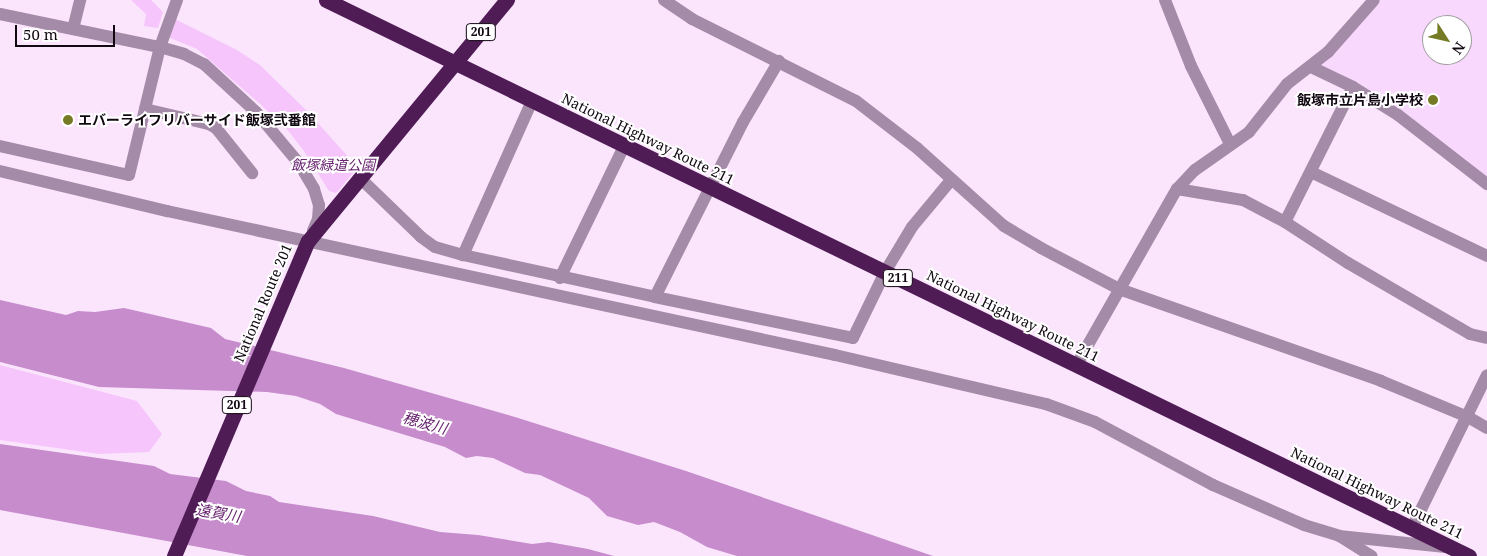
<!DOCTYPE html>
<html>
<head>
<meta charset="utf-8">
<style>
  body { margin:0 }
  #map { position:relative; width:1487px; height:556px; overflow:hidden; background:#fbe5fd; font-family:"Noto Serif","Noto Sans JP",serif }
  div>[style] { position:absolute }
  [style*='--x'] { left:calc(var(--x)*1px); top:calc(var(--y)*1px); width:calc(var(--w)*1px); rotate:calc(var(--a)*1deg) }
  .built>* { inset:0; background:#f9d8fd }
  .green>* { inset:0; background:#f6c5fb }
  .water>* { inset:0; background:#c68ccc }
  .minor>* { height:12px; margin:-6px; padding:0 6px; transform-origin:6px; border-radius:6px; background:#a48ba7 }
  .highway>* { height:15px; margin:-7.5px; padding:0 7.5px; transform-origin:7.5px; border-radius:7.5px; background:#4f1c55 }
  .dots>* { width:14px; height:14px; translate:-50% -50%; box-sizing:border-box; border:2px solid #fff; border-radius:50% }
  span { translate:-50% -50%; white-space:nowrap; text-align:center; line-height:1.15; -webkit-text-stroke:4px #fff; paint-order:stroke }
  .shield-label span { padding:1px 4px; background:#fff; border:1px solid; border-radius:4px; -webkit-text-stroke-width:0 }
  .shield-label { font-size:12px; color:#110812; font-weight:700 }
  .poi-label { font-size:14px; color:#110812; font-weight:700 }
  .right { translate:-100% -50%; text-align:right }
  .left { translate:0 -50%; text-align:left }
  .street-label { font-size:14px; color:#110812 }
  .park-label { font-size:14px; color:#692472; font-style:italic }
  .water-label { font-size:15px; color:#66206e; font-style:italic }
  .north { position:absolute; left:1422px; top:15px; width:50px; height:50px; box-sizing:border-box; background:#fff; border:1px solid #a09ca0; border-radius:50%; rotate:125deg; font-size:14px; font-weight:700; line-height:20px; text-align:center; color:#110812 }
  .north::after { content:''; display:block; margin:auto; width:18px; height:22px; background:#757b24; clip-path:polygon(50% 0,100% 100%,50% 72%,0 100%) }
  .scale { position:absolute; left:15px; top:25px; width:100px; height:22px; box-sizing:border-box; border:2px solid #110812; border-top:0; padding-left:6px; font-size:15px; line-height:18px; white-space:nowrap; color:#110812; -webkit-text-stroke:4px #fff; paint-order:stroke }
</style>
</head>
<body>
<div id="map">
  <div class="built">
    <div style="clip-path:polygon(evenodd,1381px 0,1487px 0,1487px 179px,1321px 66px,1381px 0,1432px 25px,1462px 25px,1462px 55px,1432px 55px,1432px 25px)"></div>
  </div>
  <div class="green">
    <div style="clip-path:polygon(131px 0,151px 0,163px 12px,158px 28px,144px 26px,146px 14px)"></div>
    <div style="clip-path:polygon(175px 19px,237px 50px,260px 65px,307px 111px,351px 160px,356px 169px,339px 190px,336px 193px,329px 191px,304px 151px,286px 128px,259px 103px,197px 49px,168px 37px)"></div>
    <div style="clip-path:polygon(0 365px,137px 401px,162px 434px,149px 452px,99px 454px,0 440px)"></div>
  </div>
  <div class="water">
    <div style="clip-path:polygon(0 300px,66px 315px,78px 311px,95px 312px,124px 308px,211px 328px,225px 339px,344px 368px,515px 417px,686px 471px,933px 556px,737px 556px,707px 547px,680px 532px,654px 522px,638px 525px,607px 516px,589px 498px,540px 475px,525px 473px,493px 458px,477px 456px,466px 458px,445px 447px,336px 414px,320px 404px,296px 396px,267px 392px,99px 387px,0 362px)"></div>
    <div style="clip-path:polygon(0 444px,154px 466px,170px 474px,226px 481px,246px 491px,270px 496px,279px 502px,373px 516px,440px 532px,478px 535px,532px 544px,549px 542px,588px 549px,614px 556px,247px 556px,0 510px)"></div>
  </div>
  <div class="minor">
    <div style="--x:664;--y:0;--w:34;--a:34"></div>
    <div style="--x:692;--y:19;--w:183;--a:26.6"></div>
    <div style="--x:856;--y:101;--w:77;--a:37.6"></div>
    <div style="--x:917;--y:148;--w:117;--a:41.9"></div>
    <div style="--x:1004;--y:226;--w:43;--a:30.7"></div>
    <div style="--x:1041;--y:248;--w:88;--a:27.7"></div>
    <div style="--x:1119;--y:289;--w:278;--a:19.3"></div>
    <div style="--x:1381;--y:381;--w:94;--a:22.5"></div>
    <div style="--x:1468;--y:417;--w:22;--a:30"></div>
    <div style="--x:1165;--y:0;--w:71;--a:68.5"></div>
    <div style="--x:1191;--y:66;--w:87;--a:63.4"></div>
    <div style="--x:0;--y:14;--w:163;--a:11.7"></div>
    <div style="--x:160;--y:47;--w:25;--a:16"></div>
    <div style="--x:184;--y:54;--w:22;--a:27"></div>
    <div style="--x:204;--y:64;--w:71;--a:42.7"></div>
    <div style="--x:256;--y:112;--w:65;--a:50"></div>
    <div style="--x:298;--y:162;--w:31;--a:59"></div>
    <div style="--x:314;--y:189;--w:17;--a:73"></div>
    <div style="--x:319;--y:205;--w:14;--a:94"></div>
    <div style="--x:318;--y:219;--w:13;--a:113"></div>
    <div style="--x:73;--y:29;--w:30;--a:-76"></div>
    <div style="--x:1353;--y:87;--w:53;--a:31.9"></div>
    <div style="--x:1398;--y:115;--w:113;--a:37.8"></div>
    <div style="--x:532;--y:101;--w:169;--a:114.1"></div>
    <div style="--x:463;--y:255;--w:197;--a:12.3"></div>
    <div style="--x:655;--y:297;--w:196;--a:-63.3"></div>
    <div style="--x:743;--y:122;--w:71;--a:-59.5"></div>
    <div style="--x:145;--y:109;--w:66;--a:13.2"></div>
    <div style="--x:209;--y:124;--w:8;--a:30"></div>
    <div style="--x:216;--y:128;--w:58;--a:51.3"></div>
    <div style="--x:0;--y:146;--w:132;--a:12.7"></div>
    <div style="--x:129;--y:175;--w:132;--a:-76.4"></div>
    <div style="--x:160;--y:47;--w:50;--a:-70.1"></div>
    <div style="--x:0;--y:171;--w:172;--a:13.5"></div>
    <div style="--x:167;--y:211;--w:683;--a:12.17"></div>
    <div style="--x:835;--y:355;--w:217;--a:13.1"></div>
    <div style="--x:1046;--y:404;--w:52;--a:20.2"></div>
    <div style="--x:1095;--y:422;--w:134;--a:28.1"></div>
    <div style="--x:1213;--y:485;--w:99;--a:23.7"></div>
    <div style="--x:1304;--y:525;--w:37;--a:17"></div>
    <div style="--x:1339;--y:536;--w:107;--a:5.9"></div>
    <div style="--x:1311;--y:172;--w:195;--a:25.5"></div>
    <div style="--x:360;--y:178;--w:85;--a:44"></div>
    <div style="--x:421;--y:237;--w:17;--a:36"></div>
    <div style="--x:435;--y:247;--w:29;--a:16"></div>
    <div style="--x:1177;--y:189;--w:67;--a:9.5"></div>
    <div style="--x:1243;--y:200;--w:47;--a:27.6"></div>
    <div style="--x:1285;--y:222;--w:75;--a:33.1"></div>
    <div style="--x:1348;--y:263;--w:141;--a:30.2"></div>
    <div style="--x:1470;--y:334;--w:17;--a:13"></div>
    <div style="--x:1285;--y:222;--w:151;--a:-63.3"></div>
    <div style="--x:1353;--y:87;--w:47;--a:-154.5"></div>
    <div style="--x:560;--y:278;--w:147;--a:-64.1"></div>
    <div style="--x:655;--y:297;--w:202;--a:11.7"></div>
    <div style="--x:853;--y:338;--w:73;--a:-64.1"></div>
    <div style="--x:885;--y:272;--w:52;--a:-59"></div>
    <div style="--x:912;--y:227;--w:61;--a:-50.3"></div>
    <div style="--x:1077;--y:364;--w:202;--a:-60.3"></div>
    <div style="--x:1177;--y:189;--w:26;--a:-47"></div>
    <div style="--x:1195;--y:170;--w:66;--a:-35.1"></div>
    <div style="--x:1249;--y:132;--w:61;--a:-51.6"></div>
    <div style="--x:1287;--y:84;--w:52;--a:-38"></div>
    <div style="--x:1328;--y:52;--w:69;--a:-48.5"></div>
    <div style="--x:1412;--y:528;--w:170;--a:-63.9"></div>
    <div style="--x:1341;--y:537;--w:36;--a:32"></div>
  </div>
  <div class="highway">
    <div style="--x:326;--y:0;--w:1271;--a:25.94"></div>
    <div style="--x:174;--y:556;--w:342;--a:-67"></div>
    <div style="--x:308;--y:241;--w:313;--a:-50.5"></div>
  </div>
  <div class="dots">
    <div style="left:1433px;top:100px;background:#757b24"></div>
    <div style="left:68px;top:120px;background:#757b24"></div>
  </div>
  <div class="shield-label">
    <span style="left:481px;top:32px">201</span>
    <span style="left:898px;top:278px">211</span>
    <span style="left:237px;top:405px">201</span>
  </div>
  <div class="poi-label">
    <span class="right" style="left:1423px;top:100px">飯塚市立片島小学校</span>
    <span class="left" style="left:78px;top:120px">エバーライフリバーサイド飯塚弐番館</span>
  </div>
  <div class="street-label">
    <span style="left:648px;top:139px;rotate:26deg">National Highway Route 211</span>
    <span style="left:263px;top:303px;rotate:-67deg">National Route 201</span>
    <span style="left:1013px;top:316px;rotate:26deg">National Highway Route 211</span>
    <span style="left:1377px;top:493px;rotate:26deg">National Highway Route 211</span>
  </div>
  <div class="park-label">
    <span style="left:333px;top:165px">飯塚緑道公園</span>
  </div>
  <div class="water-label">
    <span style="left:425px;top:423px;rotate:15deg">穂波川</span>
    <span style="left:218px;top:513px;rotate:10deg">遠賀川</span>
  </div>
  <div class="north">N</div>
  <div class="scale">50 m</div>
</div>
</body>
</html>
